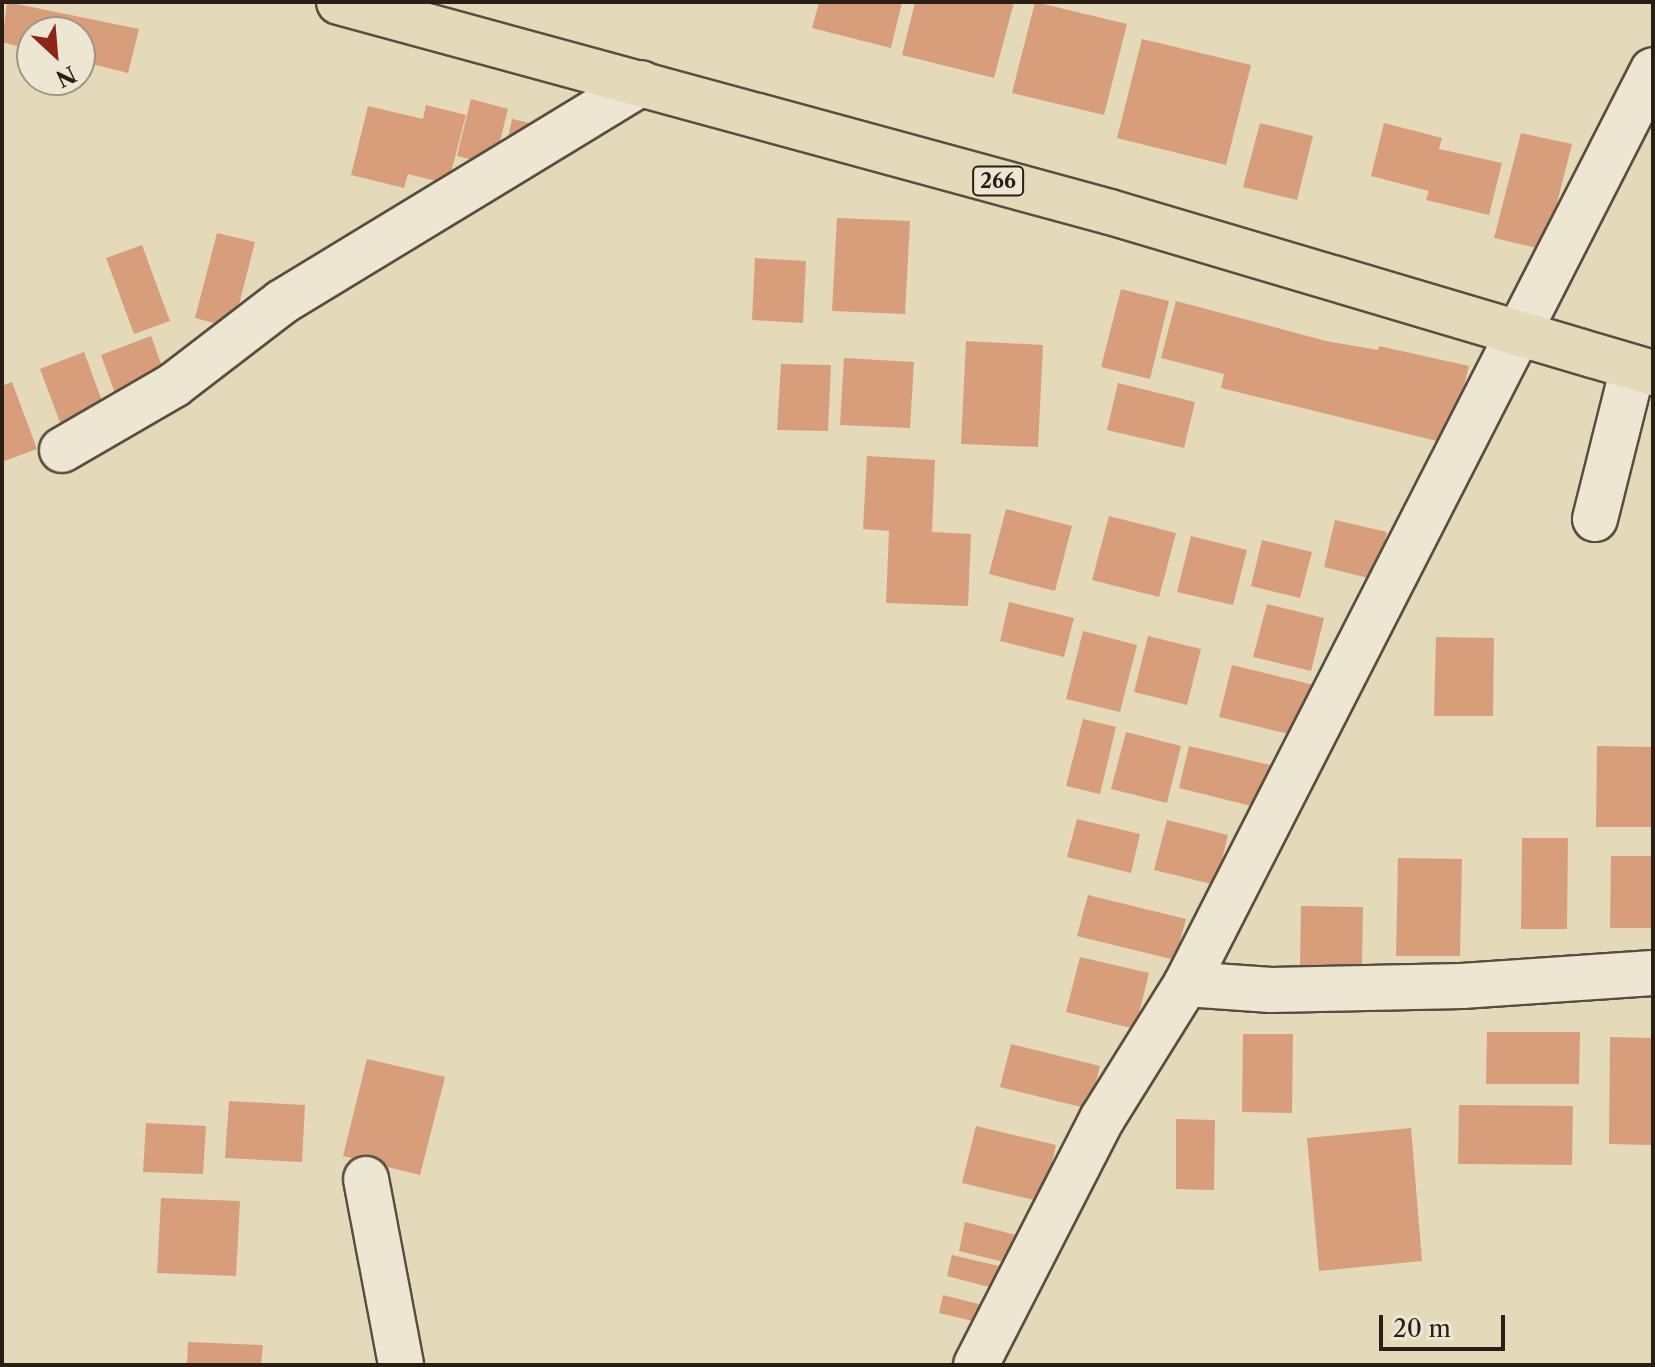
<!DOCTYPE html>
<html>
<head>
<meta charset="utf-8">
<style>
  body { margin:0 }
  #map { position:relative; width:1655px; height:1367px; overflow:hidden; background:#e4d9b9; font-family:"Libre Caslon Text",serif }
  div>[style] { position:absolute }
  [style*='--x'] { left:calc(var(--x)*1px); top:calc(var(--y)*1px); width:calc(var(--w)*1px); rotate:calc(var(--a)*1deg) }
  .building>* { inset:0; background:#d89e7c }
  .roads { filter:drop-shadow(2px 0 #584e3f) drop-shadow(-2px 0 #584e3f) drop-shadow(0 2px #584e3f) drop-shadow(0 -2px #584e3f) }
  .minor>* { height:44px; margin:-22px; padding:0 22px; transform-origin:22px; border-radius:22px; background:#ede6d2 }
  .major>* { height:44px; margin:-22px; padding:0 22px; transform-origin:22px; border-radius:22px; background:#e4d9b9 }
  span { translate:-50% -50%; white-space:nowrap; text-align:center; line-height:1.15; -webkit-text-stroke:6px #ede6d2; paint-order:stroke }
  .shield-label span { padding:2px 6px; background:#ede6d2; border:2px solid; border-radius:6px; -webkit-text-stroke-width:0 }
  .shield-label { font-size:20px; color:#291f16; font-weight:700 }
  .frame { position:absolute; inset:0; border:4px solid #291f16; pointer-events:none }
  .north { position:absolute; left:16px; top:16px; width:80px; height:80px; box-sizing:border-box; background:#ede6d2; border:2px solid #9f9687; border-radius:50%; rotate:154deg; font-size:22px; font-weight:700; line-height:32px; text-align:center; color:#291f16 }
  .north::after { content:''; display:block; margin:auto; width:28px; height:36px; background:#8f2418; clip-path:polygon(50% 0,100% 100%,50% 72%,0 100%) }
  .scale { position:absolute; left:1379px; top:1315px; width:126px; height:36px; box-sizing:border-box; border:4px solid #291f16; border-top:0; padding-left:10px; font-size:24px; line-height:28px; white-space:nowrap; color:#291f16; -webkit-text-stroke:6px #ede6d2; paint-order:stroke }
</style>
</head>
<body>
<div id="map">
  <div class="building">
    <div style="clip-path:polygon(7px 2px,139px 29px,128px 73px,80px 61px,80px 32px,32px 32px,32px 50px,2px 42px)"></div>
    <div style="clip-path:polygon(819px 2px,902px 2px,891px 48px,812px 28px)"></div>
    <div style="clip-path:polygon(915px 2px,1014px 2px,994px 78px,902px 55px)"></div>
    <div style="clip-path:polygon(1035px 2px,1127px 24px,1104px 115px,1012px 93px)"></div>
    <div style="clip-path:polygon(1142px 39px,1251px 65px,1226px 165px,1117px 138px)"></div>
    <div style="clip-path:polygon(471px 99px,508px 109px,494px 165px,457px 156px)"></div>
    <div style="clip-path:polygon(426px 105px,466px 115px,448px 184px,408px 174px,404px 188px,351px 175px,368px 106px,423px 119px)"></div>
    <div style="clip-path:polygon(512px 119px,534px 124px,507px 143px)"></div>
    <div style="clip-path:polygon(1260px 123px,1313px 136px,1297px 200px,1243px 187px)"></div>
    <div style="clip-path:polygon(1384px 123px,1442px 138px,1439px 149px,1502px 163px,1489px 215px,1426px 200px,1429px 191px,1371px 176px)"></div>
    <div style="clip-path:polygon(1521px 133px,1572px 144px,1545px 250px,1494px 238px)"></div>
    <div style="clip-path:polygon(837px 218px,910px 221px,905px 314px,832px 311px)"></div>
    <div style="clip-path:polygon(217px 233px,255px 242px,233px 328px,195px 318px)"></div>
    <div style="clip-path:polygon(142px 245px,170px 321px,134px 334px,106px 258px)"></div>
    <div style="clip-path:polygon(755px 258px,806px 261px,803px 323px,752px 320px)"></div>
    <div style="clip-path:polygon(1121px 289px,1169px 301px,1150px 379px,1101px 367px)"></div>
    <div style="clip-path:polygon(1176px 301px,1326px 341px,1378px 350px,1379px 346px,1469px 366px,1449px 444px,1221px 388px,1224px 374px,1161px 358px)"></div>
    <div style="clip-path:polygon(151px 336px,167px 380px,117px 399px,101px 355px)"></div>
    <div style="clip-path:polygon(966px 341px,1043px 345px,1038px 447px,961px 444px)"></div>
    <div style="clip-path:polygon(84px 352px,105px 409px,61px 425px,40px 369px)"></div>
    <div style="clip-path:polygon(844px 358px,914px 362px,910px 428px,840px 425px)"></div>
    <div style="clip-path:polygon(781px 364px,831px 365px,828px 431px,777px 430px)"></div>
    <div style="clip-path:polygon(12px 382px,37px 449px,2px 462px,2px 386px)"></div>
    <div style="clip-path:polygon(1118px 383px,1195px 402px,1184px 448px,1107px 430px)"></div>
    <div style="clip-path:polygon(867px 456px,935px 460px,932px 532px,971px 534px,968px 606px,886px 603px,889px 531px,863px 529px)"></div>
    <div style="clip-path:polygon(1006px 509px,1072px 526px,1055px 591px,989px 574px)"></div>
    <div style="clip-path:polygon(1109px 516px,1176px 533px,1159px 597px,1092px 580px)"></div>
    <div style="clip-path:polygon(1335px 520px,1387px 532px,1376px 580px,1324px 567px)"></div>
    <div style="clip-path:polygon(1191px 536px,1247px 550px,1233px 605px,1177px 592px)"></div>
    <div style="clip-path:polygon(1262px 540px,1312px 552px,1300px 598px,1251px 586px)"></div>
    <div style="clip-path:polygon(1009px 602px,1074px 618px,1064px 657px,1000px 641px)"></div>
    <div style="clip-path:polygon(1267px 604px,1324px 618px,1311px 671px,1253px 657px)"></div>
    <div style="clip-path:polygon(1083px 631px,1137px 645px,1120px 712px,1066px 699px)"></div>
    <div style="clip-path:polygon(1148px 636px,1201px 649px,1187px 705px,1134px 692px)"></div>
    <div style="clip-path:polygon(1436px 637px,1494px 638px,1493px 716px,1434px 716px)"></div>
    <div style="clip-path:polygon(1232px 665px,1314px 685px,1301px 737px,1219px 717px)"></div>
    <div style="clip-path:polygon(1083px 719px,1116px 727px,1100px 794px,1066px 786px)"></div>
    <div style="clip-path:polygon(1126px 732px,1181px 746px,1167px 803px,1111px 789px)"></div>
    <div style="clip-path:polygon(1189px 746px,1270px 765px,1259px 808px,1179px 788px)"></div>
    <div style="clip-path:polygon(1597px 746px,1653px 747px,1653px 827px,1596px 827px)"></div>
    <div style="clip-path:polygon(1077px 819px,1140px 834px,1131px 873px,1067px 857px)"></div>
    <div style="clip-path:polygon(1167px 820px,1228px 835px,1216px 885px,1154px 870px)"></div>
    <div style="clip-path:polygon(1522px 838px,1568px 838px,1567px 929px,1521px 929px)"></div>
    <div style="clip-path:polygon(1611px 856px,1653px 856px,1653px 928px,1610px 928px)"></div>
    <div style="clip-path:polygon(1398px 858px,1462px 859px,1460px 956px,1396px 956px)"></div>
    <div style="clip-path:polygon(1088px 895px,1186px 919px,1175px 960px,1077px 936px)"></div>
    <div style="clip-path:polygon(1301px 906px,1363px 907px,1362px 965px,1300px 965px)"></div>
    <div style="clip-path:polygon(1080px 957px,1149px 973px,1135px 1029px,1066px 1012px)"></div>
    <div style="clip-path:polygon(1487px 1032px,1580px 1032px,1579px 1084px,1486px 1084px)"></div>
    <div style="clip-path:polygon(1243px 1034px,1293px 1034px,1292px 1113px,1242px 1112px)"></div>
    <div style="clip-path:polygon(1610px 1037px,1653px 1038px,1653px 1145px,1609px 1144px)"></div>
    <div style="clip-path:polygon(1011px 1044px,1100px 1066px,1089px 1109px,1000px 1087px)"></div>
    <div style="clip-path:polygon(367px 1059px,445px 1077px,420px 1175px,343px 1156px)"></div>
    <div style="clip-path:polygon(229px 1101px,305px 1105px,302px 1162px,225px 1158px)"></div>
    <div style="clip-path:polygon(1459px 1105px,1573px 1106px,1572px 1165px,1458px 1164px)"></div>
    <div style="clip-path:polygon(1176px 1119px,1215px 1120px,1214px 1190px,1176px 1189px)"></div>
    <div style="clip-path:polygon(146px 1123px,206px 1126px,203px 1174px,143px 1172px)"></div>
    <div style="clip-path:polygon(976px 1126px,1056px 1145px,1043px 1202px,962px 1183px)"></div>
    <div style="clip-path:polygon(1411px 1128px,1422px 1261px,1319px 1271px,1307px 1138px)"></div>
    <div style="clip-path:polygon(161px 1198px,240px 1201px,236px 1276px,157px 1273px)"></div>
    <div style="clip-path:polygon(965px 1222px,1020px 1236px,1012px 1264px,959px 1251px)"></div>
    <div style="clip-path:polygon(952px 1255px,999px 1266px,993px 1288px,947px 1276px)"></div>
    <div style="clip-path:polygon(943px 1295px,990px 1307px,986px 1324px,939px 1313px)"></div>
    <div style="clip-path:polygon(188px 1342px,263px 1345px,261px 1365px,187px 1365px)"></div>
  </div>
  <div class="roads">
    <div class="minor">
      <div style="--x:62;--y:450;--w:129;--a:-30.1"></div>
      <div style="--x:174;--y:385;--w:136;--a:-37.5"></div>
      <div style="--x:282;--y:302;--w:421;--a:-31.3"></div>
      <div style="--x:1595;--y:519;--w:156;--a:-75.9"></div>
      <div style="--x:1186;--y:984;--w:1026;--a:-62.94"></div>
      <div style="--x:366;--y:1179;--w:189;--a:79.3"></div>
      <div style="--x:976;--y:1365;--w:276;--a:-62.9"></div>
      <div style="--x:1102;--y:1119;--w:159;--a:-58.1"></div>
      <div style="--x:1186;--y:984;--w:85;--a:4"></div>
      <div style="--x:1271;--y:990;--w:191;--a:-1.2"></div>
      <div style="--x:1462;--y:986;--w:191;--a:-3.9"></div>
    </div>
    <div class="major">
      <div style="--x:339;--y:2;--w:799;--a:15.24"></div>
      <div style="--x:1110;--y:212;--w:566;--a:16.52"></div>
    </div>
  </div>
  <div class="shield-label">
    <span style="left:998px;top:181px">266</span>
  </div>
  <div class="frame"></div>
  <div class="north">N</div>
  <div class="scale">20 m</div>
</div>
</body>
</html>
